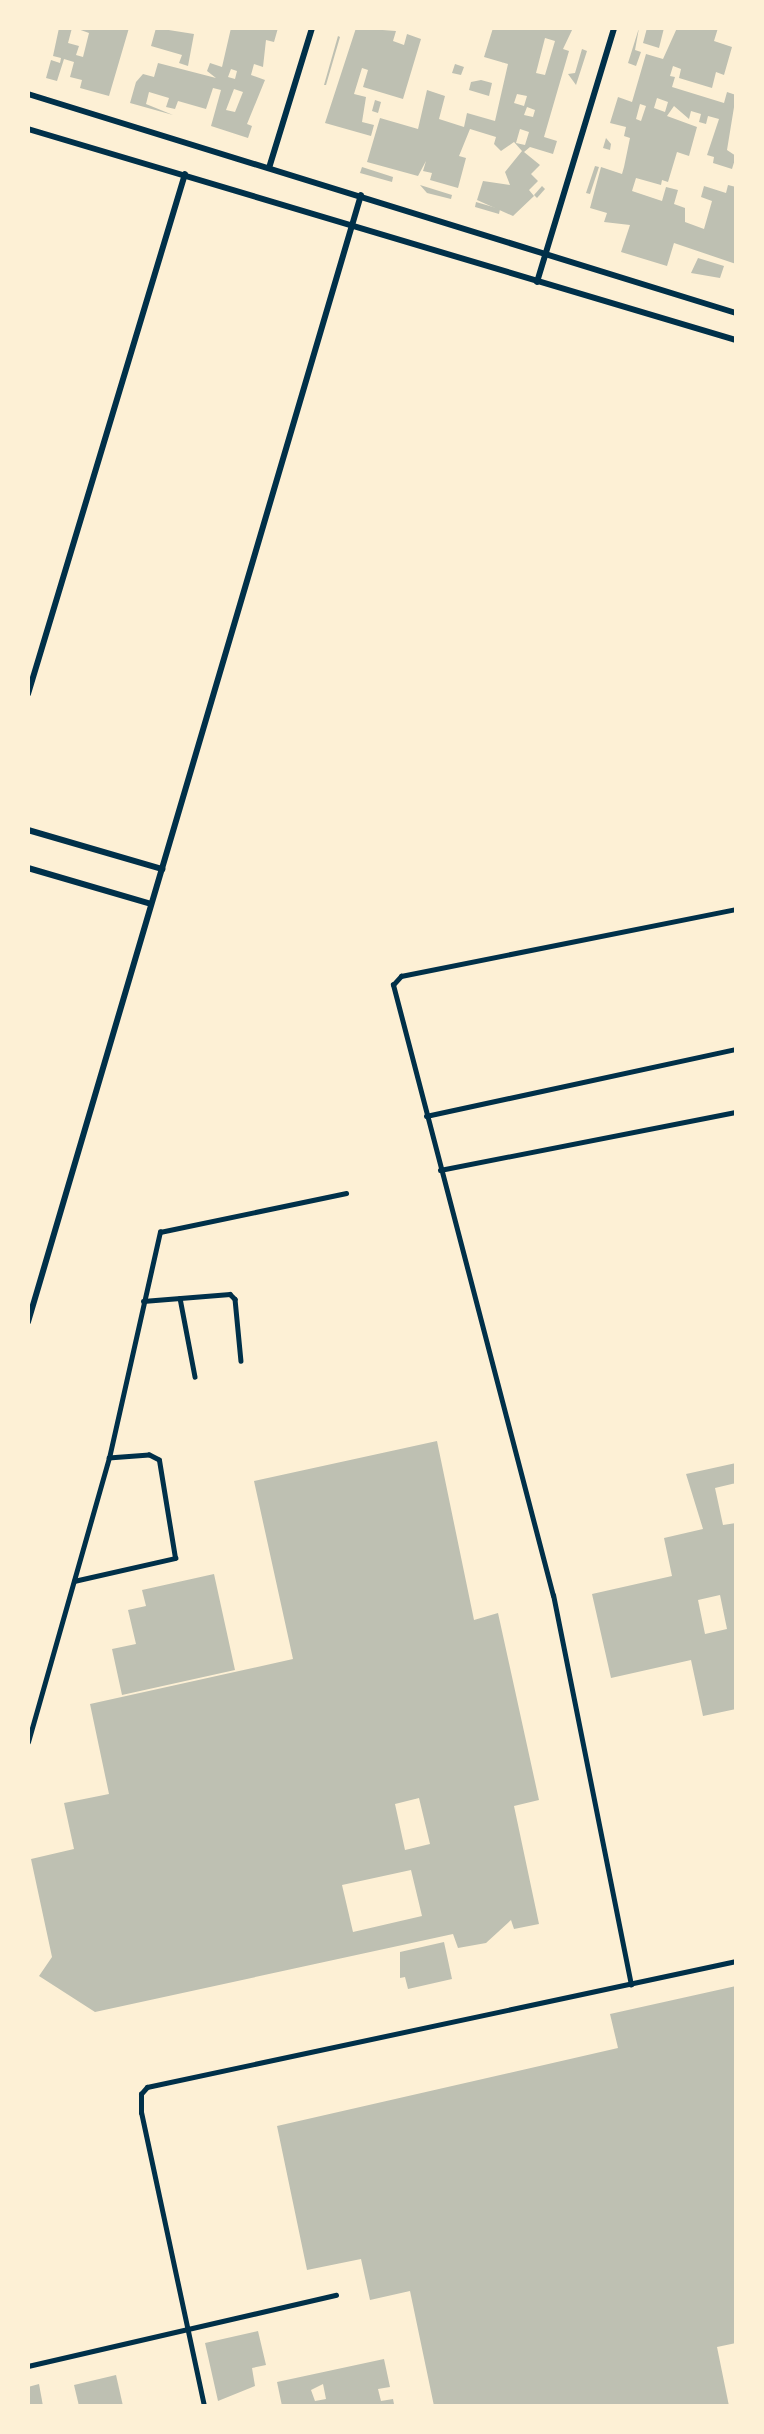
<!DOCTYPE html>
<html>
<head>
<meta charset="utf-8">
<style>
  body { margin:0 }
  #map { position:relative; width:764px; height:2434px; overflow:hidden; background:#fdf0d5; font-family:"Varela Round",sans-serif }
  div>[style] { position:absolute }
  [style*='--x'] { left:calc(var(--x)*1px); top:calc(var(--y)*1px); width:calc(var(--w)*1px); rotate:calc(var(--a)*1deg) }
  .building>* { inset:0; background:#bec0b2 }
  .service>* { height:4.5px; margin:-2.25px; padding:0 2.25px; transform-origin:2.25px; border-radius:2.25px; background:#003049 }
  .minor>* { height:6px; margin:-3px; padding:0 3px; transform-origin:3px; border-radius:3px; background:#003049 }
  span { translate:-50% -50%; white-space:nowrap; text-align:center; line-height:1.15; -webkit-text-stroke:5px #fdf0d5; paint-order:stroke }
  .frame { position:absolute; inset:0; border:30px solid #fdf0d5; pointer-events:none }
</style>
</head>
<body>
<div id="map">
  <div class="building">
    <div style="clip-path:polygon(59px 28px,72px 28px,68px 43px,79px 46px,76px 55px,83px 57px,89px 33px,75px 28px,129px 28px,109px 96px,80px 88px,82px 80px,70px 77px,74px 62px,64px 59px,57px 81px,46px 78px,51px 60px,60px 63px,61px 58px,53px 56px)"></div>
    <div style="clip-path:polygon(156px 28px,194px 34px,188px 66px,179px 63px,182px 55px,151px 46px)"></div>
    <div style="clip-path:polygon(evenodd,231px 28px,278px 28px,274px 42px,266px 40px,263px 67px,254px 64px,251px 75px,265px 80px,247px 124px,252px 126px,248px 138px,211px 126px,221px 90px,213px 88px,206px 109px,178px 101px,175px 109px,166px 107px,169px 98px,149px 92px,146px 104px,173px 115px,130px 103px,136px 82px,143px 74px,154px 77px,158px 63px,216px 78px,207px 71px,210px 63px,222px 67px,231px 28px,231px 69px,237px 71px,235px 79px,228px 77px,231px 69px,231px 28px,234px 89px,243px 92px,235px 112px,226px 110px,234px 89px)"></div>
    <div style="clip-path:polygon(356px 28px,396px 31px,393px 41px,404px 45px,407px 34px,421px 39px,403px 99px,363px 87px,368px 70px,362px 68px,354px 94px,366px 97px,362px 122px,374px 125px,371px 136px,325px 123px)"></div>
    <div style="clip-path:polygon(evenodd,493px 28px,573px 28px,563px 49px,569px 51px,544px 137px,557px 141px,553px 154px,530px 147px,524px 152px,540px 165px,531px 174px,538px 181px,529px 190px,534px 196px,513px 216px,477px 200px,483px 181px,510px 185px,505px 172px,522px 151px,514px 142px,501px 151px,494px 144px,496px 137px,470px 129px,459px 156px,466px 158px,458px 188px,430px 180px,432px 173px,423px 171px,426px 161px,418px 176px,367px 162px,380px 118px,418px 129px,427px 90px,445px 96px,439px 119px,464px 127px,467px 113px,495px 121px,508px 64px,484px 57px,493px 28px,545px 38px,555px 41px,545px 75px,536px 73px,545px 38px,493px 28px,517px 94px,527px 96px,524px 106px,514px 103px,517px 94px,493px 28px,527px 107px,535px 110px,533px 117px,524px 115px,527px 107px,493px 28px,520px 129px,529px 132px,525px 145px,516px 143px,520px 129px)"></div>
    <div style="clip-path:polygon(639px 28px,635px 50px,641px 52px,636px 66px,628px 63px)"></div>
    <div style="clip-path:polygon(647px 28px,664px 28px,659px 48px,643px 43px)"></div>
    <div style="clip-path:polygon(evenodd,677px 28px,718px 28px,714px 41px,732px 47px,724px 75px,716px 72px,712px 88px,679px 78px,681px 69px,673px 66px,670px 76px,675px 77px,672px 87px,724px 103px,727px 92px,736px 95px,727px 150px,736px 156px,732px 169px,713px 163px,714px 157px,707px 155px,719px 119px,708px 116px,706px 124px,699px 122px,701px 114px,691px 111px,689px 119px,674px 106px,667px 116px,697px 127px,689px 156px,677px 152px,668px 182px,662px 180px,661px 185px,636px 178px,632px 191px,662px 201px,666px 187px,678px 190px,674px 204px,685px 208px,685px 222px,704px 229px,712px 201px,701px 197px,704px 186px,726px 193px,728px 185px,736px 187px,736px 264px,674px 243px,667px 266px,621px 252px,630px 225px,604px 222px,607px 213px,590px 208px,601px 167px,622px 174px,624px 167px,630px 138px,624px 136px,626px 127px,610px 123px,618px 97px,632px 102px,646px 54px,663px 59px,677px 28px,657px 98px,668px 102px,665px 112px,654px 108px,657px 98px,677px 28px,640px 104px,646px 106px,641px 121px,636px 119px,640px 104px)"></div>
    <div style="clip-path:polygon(338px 36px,340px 37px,326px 85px,324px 85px)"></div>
    <div style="clip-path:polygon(582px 49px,587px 51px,576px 85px,568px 74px,575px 73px)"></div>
    <div style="clip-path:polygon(455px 64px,464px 67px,461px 75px,452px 73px)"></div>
    <div style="clip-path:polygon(481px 80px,492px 83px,489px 96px,469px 90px,471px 82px)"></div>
    <div style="clip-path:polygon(375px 100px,381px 102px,378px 113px,372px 111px)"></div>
    <div style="clip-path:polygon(606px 138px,611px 144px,610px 150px,603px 148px)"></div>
    <div style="clip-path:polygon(595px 166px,599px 167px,590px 194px,586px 193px)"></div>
    <div style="clip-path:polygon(362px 167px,393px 177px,392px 182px,360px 173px)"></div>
    <div style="clip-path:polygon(420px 185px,452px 195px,451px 199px,427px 193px)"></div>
    <div style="clip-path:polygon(542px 186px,545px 189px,537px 198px,534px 195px)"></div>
    <div style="clip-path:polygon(476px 202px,500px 209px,499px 214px,475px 207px)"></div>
    <div style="clip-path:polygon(698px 258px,724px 266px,720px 278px,691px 273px)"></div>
    <div style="clip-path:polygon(evenodd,437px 1441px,474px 1620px,498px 1613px,539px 1800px,514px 1806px,539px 1924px,514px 1929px,511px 1920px,486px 1943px,458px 1948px,453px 1934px,95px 2012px,39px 1976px,52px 1957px,31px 1859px,74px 1849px,64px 1803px,109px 1794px,90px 1704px,293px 1659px,254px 1481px,437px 1441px,419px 1798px,430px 1844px,405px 1850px,395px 1804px,419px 1798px,437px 1441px,411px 1870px,422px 1916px,353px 1932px,342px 1885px,411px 1870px)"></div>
    <div style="clip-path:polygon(evenodd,736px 1463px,736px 1483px,715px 1488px,723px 1525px,736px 1523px,736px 1709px,703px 1716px,691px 1660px,611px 1678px,592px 1594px,672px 1576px,664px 1538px,703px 1529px,686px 1474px,736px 1463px,720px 1595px,727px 1629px,705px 1634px,698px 1600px,720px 1595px)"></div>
    <div style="clip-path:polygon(214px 1574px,235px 1670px,122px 1695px,112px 1649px,136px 1644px,128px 1610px,146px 1606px,142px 1590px)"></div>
    <div style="clip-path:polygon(444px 1942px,452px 1979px,408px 1989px,405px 1977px,400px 1978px,400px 1952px)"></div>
    <div style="clip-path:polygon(736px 1986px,736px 2343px,717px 2347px,729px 2406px,434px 2406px,410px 2291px,370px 2300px,361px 2259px,307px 2270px,277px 2126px,618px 2048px,610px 2014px)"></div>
    <div style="clip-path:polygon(258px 2331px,266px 2365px,252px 2368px,255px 2386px,218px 2401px,205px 2343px)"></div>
    <div style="clip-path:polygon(evenodd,384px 2359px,390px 2387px,378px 2389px,381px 2401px,393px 2399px,394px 2404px,282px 2406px,277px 2382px,384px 2359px,323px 2384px,326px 2399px,315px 2401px,311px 2390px,323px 2384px)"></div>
    <div style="clip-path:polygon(116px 2375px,123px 2406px,79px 2406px,74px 2385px)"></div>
    <div style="clip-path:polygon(39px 2384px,43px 2406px,28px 2406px,28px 2387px)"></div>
  </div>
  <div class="service">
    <div style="--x:426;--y:1116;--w:317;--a:-12.2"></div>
    <div style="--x:440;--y:1170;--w:302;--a:-11.1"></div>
    <div style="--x:180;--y:1298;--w:80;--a:79.2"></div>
    <div style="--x:143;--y:1301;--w:87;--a:-4.6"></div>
    <div style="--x:230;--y:1294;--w:7;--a:45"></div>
    <div style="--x:235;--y:1299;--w:62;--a:84.5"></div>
    <div style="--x:74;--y:1581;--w:104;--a:-12.8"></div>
    <div style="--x:175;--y:1558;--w:99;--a:-99.3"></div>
    <div style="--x:159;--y:1460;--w:11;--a:-153"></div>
    <div style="--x:149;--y:1455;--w:40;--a:175.7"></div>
    <div style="--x:28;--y:1742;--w:295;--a:-74.1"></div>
    <div style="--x:109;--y:1458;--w:232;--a:-77.3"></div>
    <div style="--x:160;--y:1232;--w:190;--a:-11.8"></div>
    <div style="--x:631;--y:1985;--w:397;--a:-101.3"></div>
    <div style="--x:553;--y:1596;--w:632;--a:-104.67"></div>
    <div style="--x:393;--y:985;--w:12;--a:-48"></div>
    <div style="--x:401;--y:976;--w:342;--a:-11.3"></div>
    <div style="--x:28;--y:2366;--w:316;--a:-13"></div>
    <div style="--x:204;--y:2406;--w:300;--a:-102.1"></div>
    <div style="--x:141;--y:2113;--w:19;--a:-90"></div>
    <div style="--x:141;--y:2094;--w:9;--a:-49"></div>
    <div style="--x:147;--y:2087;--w:602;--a:-12.07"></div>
  </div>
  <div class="minor">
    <div style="--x:28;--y:94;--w:741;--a:17.19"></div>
    <div style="--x:28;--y:129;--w:739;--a:16.6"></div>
    <div style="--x:269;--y:168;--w:146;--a:-72.9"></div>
    <div style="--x:537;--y:282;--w:265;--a:-73.1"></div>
    <div style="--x:28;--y:694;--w:543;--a:-73.2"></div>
    <div style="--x:28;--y:830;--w:140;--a:16.2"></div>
    <div style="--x:28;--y:868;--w:128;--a:16.3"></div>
    <div style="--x:28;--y:1322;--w:1175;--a:-73.54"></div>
  </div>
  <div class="frame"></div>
</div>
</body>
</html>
